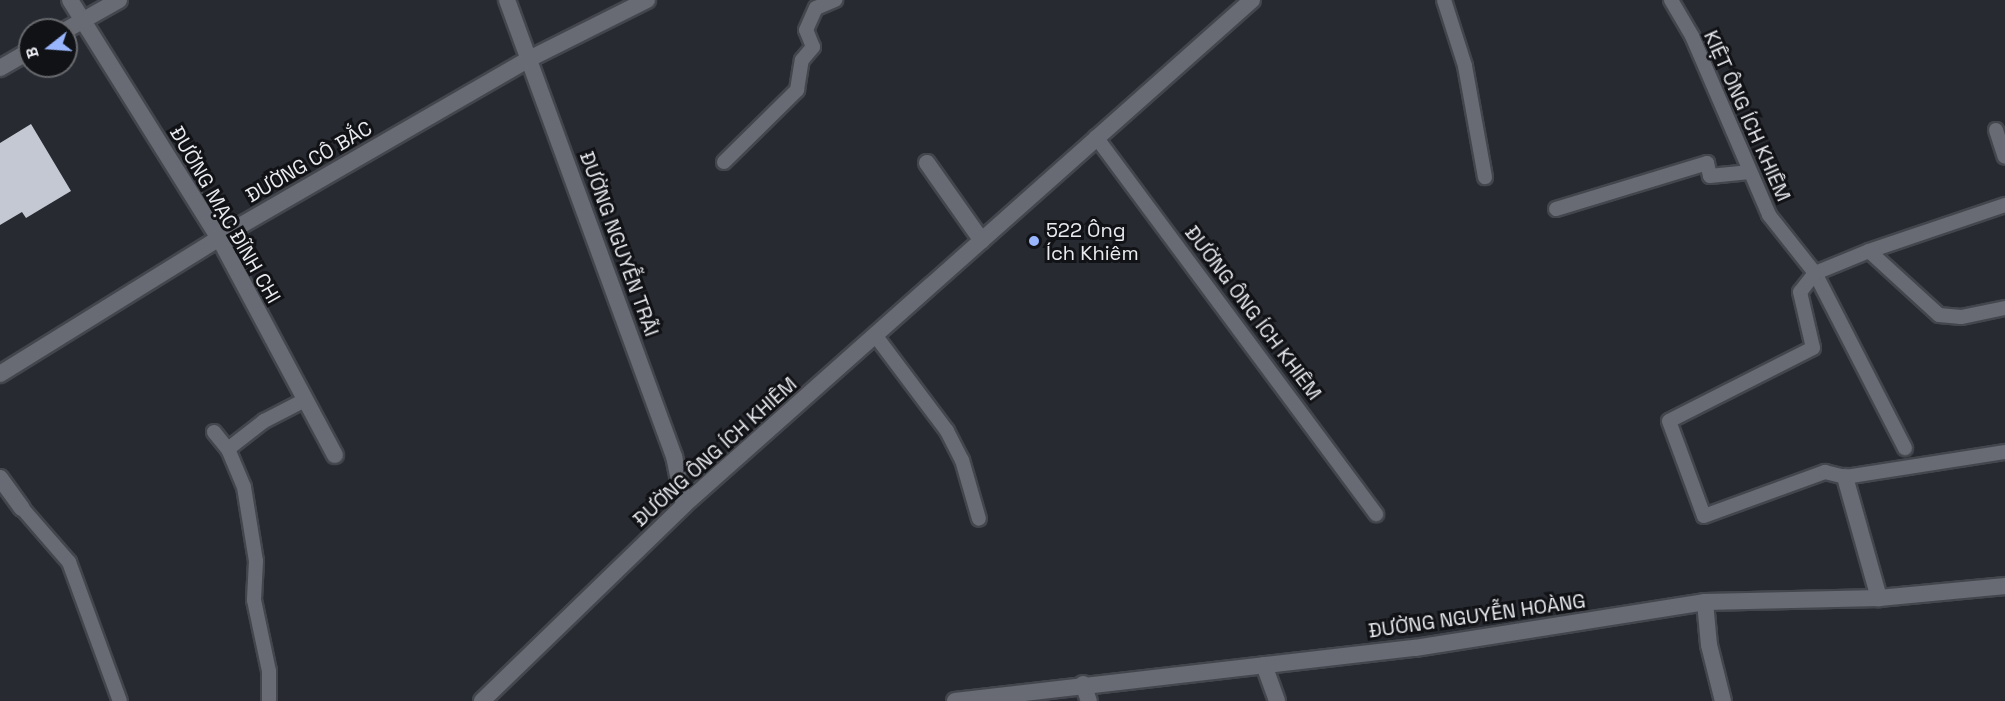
<!DOCTYPE html>
<html>
<head>
<meta charset="utf-8">
<style>
  body { margin:0 }
  #map { position:relative; width:2005px; height:701px; overflow:hidden; background:#272a31; font-family:"Space Grotesk",sans-serif }
  div>[style] { position:absolute }
  [style*='--x'] { left:calc(var(--x)*1px); top:calc(var(--y)*1px); width:calc(var(--w)*1px); rotate:calc(var(--a)*1deg) }
  .building>* { inset:0; background:#c4c8d2 }
  .roads { filter:drop-shadow(2px 0 #44464d) drop-shadow(-2px 0 #44464d) drop-shadow(0 2px #44464d) drop-shadow(0 -2px #44464d) }
  .service>* { height:14px; margin:-7px; padding:0 7px; transform-origin:7px; border-radius:7px; background:#686b74 }
  .minor>* { height:16px; margin:-8px; padding:0 8px; transform-origin:8px; border-radius:8px; background:#686b74 }
  .tertiary>* { height:16px; margin:-8px; padding:0 8px; transform-origin:8px; border-radius:8px; background:#686b74 }
  .secondary>* { height:16px; margin:-8px; padding:0 8px; transform-origin:8px; border-radius:8px; background:#686b74 }
  .dots>* { width:16px; height:16px; translate:-50% -50%; box-sizing:border-box; border:3px solid #111216; border-radius:50% }
  span { translate:-50% -50%; white-space:nowrap; text-align:center; line-height:1.15; -webkit-text-stroke:6px #111216; paint-order:stroke }
  .street-label { font-size:20px; color:#e9ebf0 }
  .poi-label { font-size:20px; color:#e9ebf0 }
  .left { translate:0 -50%; text-align:left }
  .north { position:absolute; left:18px; top:18px; width:60px; height:60px; box-sizing:border-box; background:#111216; border:2px solid #67696d; border-radius:50%; rotate:253deg; font-size:16px; font-weight:700; line-height:24px; text-align:center; color:#e9ebf0 }
  .north::after { content:''; display:block; margin:auto; width:21px; height:27px; background:#98b5fd; clip-path:polygon(50% 0,100% 100%,50% 72%,0 100%) }
</style>
</head>
<body>
<div id="map">
  <div class="building">
    <div style="clip-path:polygon(31px 124px,71px 191px,26px 218px,22px 212px,0 225px,0 143px)"></div>
  </div>
  <div class="roads">
    <div class="service">
      <div style="--x:1444;--y:0;--w:69;--a:72.3"></div>
      <div style="--x:1465;--y:66;--w:113;--a:79.8"></div>
      <div style="--x:1671;--y:0;--w:42;--a:59.7"></div>
      <div style="--x:1692;--y:36;--w:195;--a:66.7"></div>
      <div style="--x:1769;--y:215;--w:74;--a:51.6"></div>
      <div style="--x:1815;--y:273;--w:197;--a:62.8"></div>
      <div style="--x:1996;--y:130;--w:28;--a:72"></div>
      <div style="--x:1096;--y:137;--w:470;--a:53.4"></div>
      <div style="--x:724;--y:162;--w:103;--a:-44.6"></div>
      <div style="--x:797;--y:90;--w:30;--a:-81"></div>
      <div style="--x:802;--y:60;--w:17;--a:-50"></div>
      <div style="--x:813;--y:47;--w:18;--a:-112"></div>
      <div style="--x:806;--y:30;--w:24;--a:-66"></div>
      <div style="--x:816;--y:8;--w:21;--a:-23"></div>
      <div style="--x:1556;--y:209;--w:158;--a:-16.9"></div>
      <div style="--x:1707;--y:163;--w:13;--a:77"></div>
      <div style="--x:1710;--y:176;--w:40;--a:-5.7"></div>
      <div style="--x:1869;--y:251;--w:144;--a:-18.7"></div>
      <div style="--x:2005;--y:308;--w:45;--a:168.4"></div>
      <div style="--x:1961;--y:317;--w:22;--a:-175"></div>
      <div style="--x:1939;--y:315;--w:95;--a:-137.6"></div>
      <div style="--x:1869;--y:251;--w:58;--a:157.8"></div>
      <div style="--x:1815;--y:273;--w:24;--a:128"></div>
      <div style="--x:1800;--y:292;--w:57;--a:76.9"></div>
      <div style="--x:1813;--y:348;--w:161;--a:153.1"></div>
      <div style="--x:1669;--y:421;--w:101;--a:69.8"></div>
      <div style="--x:1704;--y:516;--w:129;--a:-20"></div>
      <div style="--x:1825;--y:472;--w:21;--a:14"></div>
      <div style="--x:1845;--y:477;--w:162;--a:-8.9"></div>
      <div style="--x:875;--y:335;--w:120;--a:53.1"></div>
      <div style="--x:947;--y:431;--w:33;--a:63"></div>
      <div style="--x:962;--y:460;--w:61;--a:73.9"></div>
      <div style="--x:214;--y:432;--w:22;--a:51"></div>
      <div style="--x:228;--y:449;--w:41;--a:67.2"></div>
      <div style="--x:244;--y:487;--w:75;--a:80.8"></div>
      <div style="--x:256;--y:561;--w:39;--a:93"></div>
      <div style="--x:254;--y:600;--w:73;--a:78.1"></div>
      <div style="--x:269;--y:671;--w:30;--a:90"></div>
      <div style="--x:228;--y:449;--w:46;--a:-37.9"></div>
      <div style="--x:264;--y:421;--w:46;--a:-27.1"></div>
      <div style="--x:22;--y:508;--w:72;--a:49"></div>
      <div style="--x:69;--y:562;--w:148;--a:69.9"></div>
    </div>
    <div class="minor">
      <div style="--x:70;--y:0;--w:281;--a:58"></div>
      <div style="--x:219;--y:238;--w:246;--a:61.9"></div>
      <div style="--x:507;--y:0;--w:486;--a:69.9"></div>
      <div style="--x:674;--y:456;--w:50;--a:78.5"></div>
      <div style="--x:927;--y:163;--w:95;--a:54.8"></div>
      <div style="--x:0;--y:374;--w:258;--a:-31.8"></div>
      <div style="--x:219;--y:238;--w:358;--a:-30"></div>
      <div style="--x:529;--y:59;--w:132;--a:-26.6"></div>
      <div style="--x:1845;--y:477;--w:126;--a:74.3"></div>
      <div style="--x:0;--y:478;--w:37;--a:54"></div>
      <div style="--x:1705;--y:602;--w:43;--a:84.7"></div>
      <div style="--x:1709;--y:645;--w:58;--a:76"></div>
      <div style="--x:1264;--y:665;--w:38;--a:70"></div>
      <div style="--x:1083;--y:684;--w:18;--a:71"></div>
    </div>
    <div class="tertiary">
      <div style="--x:66;--y:30;--w:61;--a:-29.5"></div>
      <div style="--x:0;--y:68;--w:34;--a:-30"></div>
      <div style="--x:955;--y:701;--w:463;--a:-6.6"></div>
      <div style="--x:1415;--y:648;--w:294;--a:-9"></div>
      <div style="--x:1705;--y:602;--w:174;--a:-1.3"></div>
      <div style="--x:1879;--y:598;--w:127;--a:-5.4"></div>
    </div>
    <div class="secondary">
      <div style="--x:482;--y:701;--w:281;--a:-44.1"></div>
      <div style="--x:684;--y:505;--w:760;--a:-41.64"></div>
    </div>
  </div>
  <div class="dots">
    <div style="left:1034px;top:241px;background:#98b5fd"></div>
  </div>
  <div class="street-label">
    <span style="left:1747px;top:116px;rotate:66deg">KIỆT ÔNG ÍCH KHIÊM</span>
    <span style="left:309px;top:162px;rotate:-30deg">ĐƯỜNG CÔ BẮC</span>
    <span style="left:225px;top:215px;rotate:60deg">ĐƯỜNG MẠC ĐĨNH CHI</span>
    <span style="left:619px;top:244px;rotate:70deg">ĐƯỜNG NGUYỄN TRÃI</span>
    <span style="left:1253px;top:313px;rotate:53deg">ĐƯỜNG ÔNG ÍCH KHIÊM</span>
    <span style="left:715px;top:452px;rotate:-42deg">ĐƯỜNG ÔNG ÍCH KHIÊM</span>
    <span style="left:1477px;top:616px;rotate:-8deg">ĐƯỜNG NGUYỄN HOÀNG</span>
  </div>
  <div class="poi-label">
    <span class="left" style="left:1046px;top:242px">522 Ông<br>Ích Khiêm</span>
  </div>
  <div class="north">B</div>
</div>
</body>
</html>
